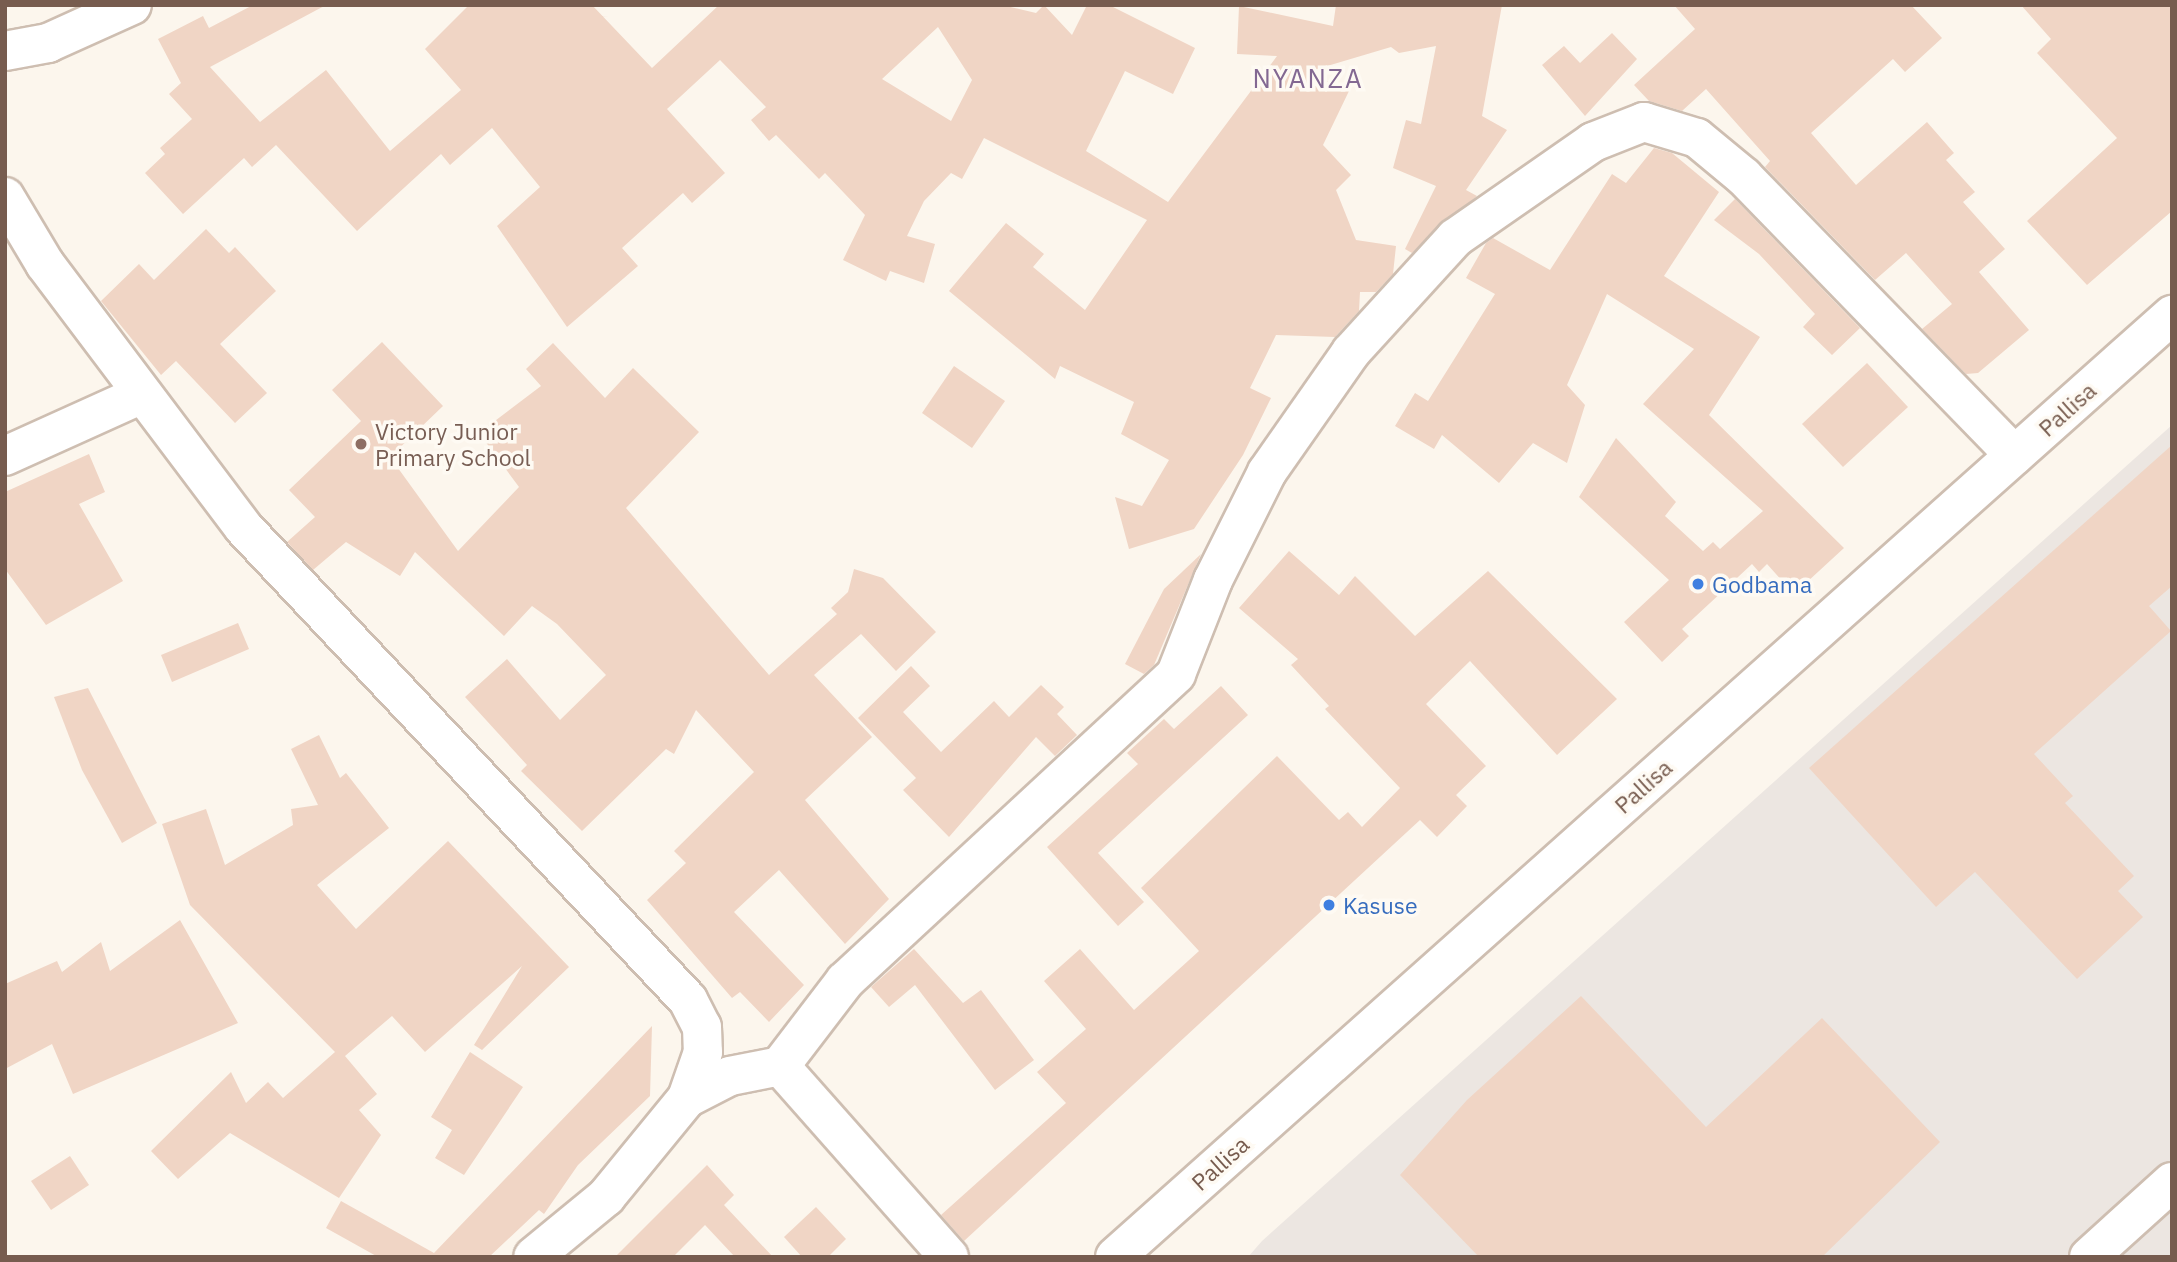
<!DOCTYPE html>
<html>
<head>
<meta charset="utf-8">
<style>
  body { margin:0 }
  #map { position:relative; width:2177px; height:1262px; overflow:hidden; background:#fcf6ed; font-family:"IBM Plex Sans",sans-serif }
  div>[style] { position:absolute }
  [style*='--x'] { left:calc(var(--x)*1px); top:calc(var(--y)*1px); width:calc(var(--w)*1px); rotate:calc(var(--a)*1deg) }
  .industrial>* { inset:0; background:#ece6e1 }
  .building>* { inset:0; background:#f0d5c5 }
  .roads { filter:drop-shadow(2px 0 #cebeb1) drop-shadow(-2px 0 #cebeb1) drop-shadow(0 2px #cebeb1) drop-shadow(0 -2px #cebeb1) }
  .street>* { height:38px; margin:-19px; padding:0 19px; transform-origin:19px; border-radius:19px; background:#fff }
  .secondary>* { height:38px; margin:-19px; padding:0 19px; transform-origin:19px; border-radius:19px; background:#fff }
  .dots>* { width:19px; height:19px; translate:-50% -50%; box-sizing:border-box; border:4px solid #fefaf3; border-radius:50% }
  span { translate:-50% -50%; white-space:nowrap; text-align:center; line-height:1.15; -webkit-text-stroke:7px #fefaf3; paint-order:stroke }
  .street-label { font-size:23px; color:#775c4f }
  .education-label { font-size:23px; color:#785e54 }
  .left { translate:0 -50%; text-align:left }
  .shop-label { font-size:23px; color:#366cbe }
  .quarter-label { font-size:26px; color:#836892; letter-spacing:2px }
  .frame { position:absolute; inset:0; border:7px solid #775c4f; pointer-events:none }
</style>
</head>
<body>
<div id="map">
  <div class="industrial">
    <div style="clip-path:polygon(2172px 425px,2172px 1257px,1248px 1257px,1262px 1241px)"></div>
  </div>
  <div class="building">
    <div style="clip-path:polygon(evenodd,253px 5px,326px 5px,210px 67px,260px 122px,326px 70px,390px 151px,461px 90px,425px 49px,469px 5px,592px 5px,652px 68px,719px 5px,1002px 5px,1036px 13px,1044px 5px,1072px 35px,1087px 5px,1109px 5px,1195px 48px,1173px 94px,1125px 71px,1086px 151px,1168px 202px,1277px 56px,1237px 54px,1239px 6px,1333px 26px,1336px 5px,1502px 5px,1482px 116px,1507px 130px,1466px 190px,1477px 196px,1412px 253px,1405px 249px,1436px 186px,1393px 168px,1406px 120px,1421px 124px,1436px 46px,1399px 53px,1391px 47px,1307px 72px,1349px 91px,1323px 145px,1351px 175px,1336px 190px,1356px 240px,1396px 246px,1393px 274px,1376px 292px,1360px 292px,1359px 311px,1335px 337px,1276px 335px,1250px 388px,1271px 398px,1243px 455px,1194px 529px,1129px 549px,1115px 497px,1142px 506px,1169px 460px,1121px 434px,1134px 402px,1060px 366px,1055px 379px,949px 291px,1006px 223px,1044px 254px,1033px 267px,1085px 310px,1147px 220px,984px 138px,962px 179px,951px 173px,924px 201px,907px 236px,935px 244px,924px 283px,890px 271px,886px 281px,843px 260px,865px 215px,825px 173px,819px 179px,776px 135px,769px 141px,751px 120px,766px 107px,720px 60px,667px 109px,725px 173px,692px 203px,683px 193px,622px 248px,638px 266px,567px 327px,497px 226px,540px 187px,492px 128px,450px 165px,441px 154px,357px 231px,276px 145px,252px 167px,244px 158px,183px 214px,145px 173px,165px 154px,160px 148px,192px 119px,169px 94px,181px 83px,158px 39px,203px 16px,209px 28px,253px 5px,938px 27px,972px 80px,951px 121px,882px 79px,938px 27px)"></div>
    <div style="clip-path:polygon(1674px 5px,1911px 5px,1942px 38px,1905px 72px,1893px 59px,1811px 133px,1856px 185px,1927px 122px,1954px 153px,1946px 160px,1975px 192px,1963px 202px,2005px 249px,1979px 272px,2029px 330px,1978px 373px,1966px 374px,1922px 329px,1952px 304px,1906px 253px,1875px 280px,1765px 167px,1770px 161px,1706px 89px,1682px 111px,1649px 101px,1634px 85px,1695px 29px)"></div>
    <div style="clip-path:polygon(2021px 5px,2172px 5px,2172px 211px,2087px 285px,2027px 221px,2117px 138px,2037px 53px,2051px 39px)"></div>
    <div style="clip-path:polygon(1612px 33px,1637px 59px,1585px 116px,1542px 65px,1564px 46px,1580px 63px)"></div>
    <div style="clip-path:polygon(1654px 148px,1672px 153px,1719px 192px,1664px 276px,1760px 337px,1709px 415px,1844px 548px,1794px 594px,1767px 564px,1759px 572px,1752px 564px,1682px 629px,1689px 636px,1662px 662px,1624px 622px,1669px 580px,1579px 497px,1616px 438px,1676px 502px,1665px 516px,1703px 551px,1713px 542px,1720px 549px,1763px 511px,1643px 404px,1694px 349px,1607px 294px,1567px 385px,1585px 405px,1567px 463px,1533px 443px,1499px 483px,1442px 435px,1434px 449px,1395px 426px,1415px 393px,1428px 401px,1495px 294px,1466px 278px,1486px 243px,1493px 238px,1550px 270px,1612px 174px,1626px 183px)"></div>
    <div style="clip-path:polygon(1735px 199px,1860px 328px,1832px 355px,1803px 327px,1815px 314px,1759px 254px,1714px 220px)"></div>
    <div style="clip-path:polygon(206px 229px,229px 253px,235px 247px,276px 291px,220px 344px,267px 393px,235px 423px,176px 361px,161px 375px,101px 301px,139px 264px,154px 280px)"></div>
    <div style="clip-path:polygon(382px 342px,443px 406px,390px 457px,458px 551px,519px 487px,479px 433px,541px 386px,526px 369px,553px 343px,605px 398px,633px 368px,699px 432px,626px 508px,769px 675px,837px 614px,831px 608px,848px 592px,854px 569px,883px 578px,936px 632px,896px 671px,861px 634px,814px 675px,872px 737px,805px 800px,889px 899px,845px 944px,779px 870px,734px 912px,804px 985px,769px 1022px,740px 992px,732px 998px,647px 900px,686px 863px,674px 851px,754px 772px,696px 710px,674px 754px,666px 749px,582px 831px,521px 771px,527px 765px,465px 697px,507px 659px,560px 720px,606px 675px,557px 624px,532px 606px,504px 636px,415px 552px,400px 576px,346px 542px,313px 570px,287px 542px,315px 517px,289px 490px,361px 421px,332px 390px)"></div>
    <div style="clip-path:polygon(1867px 363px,1908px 407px,1843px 467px,1802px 424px)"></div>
    <div style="clip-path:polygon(954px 366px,1005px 401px,972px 448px,922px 413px)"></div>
    <div style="clip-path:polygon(2172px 445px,2172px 586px,2149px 606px,2171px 631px,2034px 754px,2073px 796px,2065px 803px,2134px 876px,2118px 891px,2143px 917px,2077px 979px,1975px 872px,1936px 907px,1809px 768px)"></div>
    <div style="clip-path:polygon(89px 454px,105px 492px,79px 504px,123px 581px,46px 625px,5px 569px,5px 492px)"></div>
    <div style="clip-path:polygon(1289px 551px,1339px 595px,1355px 576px,1415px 636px,1488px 571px,1617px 699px,1557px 755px,1470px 661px,1426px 704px,1486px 766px,1456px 795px,1467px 806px,1437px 837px,1420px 820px,964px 1241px,941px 1215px,1066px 1103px,1037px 1072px,1086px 1029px,1044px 981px,1080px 949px,1134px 1010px,1199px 951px,1141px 888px,1277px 756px,1339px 820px,1348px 812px,1362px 827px,1400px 788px,1325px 709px,1329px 706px,1291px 665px,1298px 659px,1239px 608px)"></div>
    <div style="clip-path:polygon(1201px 554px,1154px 665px,1144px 674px,1125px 664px,1164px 589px)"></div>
    <div style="clip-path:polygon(238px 623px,249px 649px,172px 682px,161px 655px)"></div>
    <div style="clip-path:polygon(911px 666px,930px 686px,903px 712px,941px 752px,994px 701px,1009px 717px,1041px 685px,1064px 707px,1057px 714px,1077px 735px,1055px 756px,1036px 737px,949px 837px,903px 790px,916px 778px,858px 718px)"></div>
    <div style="clip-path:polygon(1221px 686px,1248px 715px,1098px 853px,1144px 902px,1118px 926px,1047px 847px,1138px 764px,1127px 753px,1164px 719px,1174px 729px)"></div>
    <div style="clip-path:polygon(88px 688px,157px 823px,122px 843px,82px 770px,54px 697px)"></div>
    <div style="clip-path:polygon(319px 735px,340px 778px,346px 773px,389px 828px,317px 885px,356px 929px,448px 841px,569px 967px,482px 1050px,474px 1045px,522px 966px,425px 1052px,392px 1016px,345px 1056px,377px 1094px,359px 1110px,381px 1135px,339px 1198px,230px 1133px,178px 1179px,151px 1151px,231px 1072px,246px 1103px,268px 1082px,283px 1098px,335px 1052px,190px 905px,162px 824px,206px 809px,225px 865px,293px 825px,291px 809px,318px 805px,291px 749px)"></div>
    <div style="clip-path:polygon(180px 920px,238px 1023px,73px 1094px,52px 1044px,5px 1069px,5px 984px,57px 961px,62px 972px,101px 942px,110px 971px)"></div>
    <div style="clip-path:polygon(914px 949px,963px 1003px,981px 990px,1034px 1060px,995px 1090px,915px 985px,889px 1007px,871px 987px)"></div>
    <div style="clip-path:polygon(1581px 996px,1706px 1127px,1822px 1018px,1940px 1142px,1822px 1257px,1479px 1257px,1400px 1175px,1467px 1100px)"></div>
    <div style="clip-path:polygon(652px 1026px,650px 1096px,578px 1165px,544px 1214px,539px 1210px,489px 1257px,378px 1257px,326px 1228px,341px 1201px,434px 1253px)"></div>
    <div style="clip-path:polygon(470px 1052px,523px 1087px,464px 1175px,435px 1158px,452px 1130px,431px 1117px)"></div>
    <div style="clip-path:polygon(70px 1156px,89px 1185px,51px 1210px,31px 1181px)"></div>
    <div style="clip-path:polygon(707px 1165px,734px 1195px,724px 1205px,773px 1257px,735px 1257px,705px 1225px,673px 1257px,615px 1257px)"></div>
    <div style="clip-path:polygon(816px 1207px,846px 1239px,828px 1257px,802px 1257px,784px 1237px)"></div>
  </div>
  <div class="roads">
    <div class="street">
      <div style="--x:5;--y:51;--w:44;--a:-10.5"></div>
      <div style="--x:48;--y:43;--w:92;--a:-24.3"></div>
      <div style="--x:5;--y:197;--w:78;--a:59.2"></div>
      <div style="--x:45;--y:264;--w:329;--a:53"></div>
      <div style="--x:243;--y:527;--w:649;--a:46.75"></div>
      <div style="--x:688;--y:1000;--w:30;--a:63"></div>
      <div style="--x:702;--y:1027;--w:25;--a:88"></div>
      <div style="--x:703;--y:1052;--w:49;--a:109.2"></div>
      <div style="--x:687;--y:1098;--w:128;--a:129.3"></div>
      <div style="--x:606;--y:1197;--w:94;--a:140.6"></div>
      <div style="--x:5;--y:456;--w:150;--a:-24.3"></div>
      <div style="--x:780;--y:1066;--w:107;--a:-52.6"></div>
      <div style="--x:845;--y:981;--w:451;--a:-42.8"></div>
      <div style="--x:1176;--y:674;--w:101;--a:-68.5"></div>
      <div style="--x:1213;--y:580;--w:121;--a:-63.4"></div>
      <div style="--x:1267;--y:472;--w:146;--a:-55"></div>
      <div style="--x:1351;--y:352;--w:154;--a:-47.6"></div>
      <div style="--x:1455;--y:238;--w:168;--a:-34.8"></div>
      <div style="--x:1593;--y:142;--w:55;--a:-21.4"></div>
      <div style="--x:1644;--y:122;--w:55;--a:16.8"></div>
      <div style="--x:1697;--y:138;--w:61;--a:39.7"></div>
      <div style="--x:1744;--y:177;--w:388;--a:45.8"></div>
      <div style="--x:687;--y:1098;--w:48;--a:-27.1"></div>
      <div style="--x:730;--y:1076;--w:51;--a:-11.3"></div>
      <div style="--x:780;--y:1066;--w:255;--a:48.5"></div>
      <div style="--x:2089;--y:1257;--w:112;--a:-42.1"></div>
    </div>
    <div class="secondary">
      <div style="--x:1115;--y:1257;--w:1416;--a:-41.71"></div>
    </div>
  </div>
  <div class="dots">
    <div style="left:361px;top:444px;background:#8d6e63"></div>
    <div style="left:1698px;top:584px;background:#3f7fe0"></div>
    <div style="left:1329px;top:905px;background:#3f7fe0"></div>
  </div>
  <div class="street-label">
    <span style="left:2067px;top:409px;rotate:-42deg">Pallisa</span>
    <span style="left:1643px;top:786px;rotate:-42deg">Pallisa</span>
    <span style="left:1220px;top:1163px;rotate:-42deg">Pallisa</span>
  </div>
  <div class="education-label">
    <span class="left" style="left:375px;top:444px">Victory Junior<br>Primary School</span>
  </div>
  <div class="shop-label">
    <span class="left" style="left:1712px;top:584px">Godbama</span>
    <span class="left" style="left:1343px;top:905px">Kasuse</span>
  </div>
  <div class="quarter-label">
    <span style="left:1308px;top:79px">NYANZA</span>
  </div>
  <div class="frame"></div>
</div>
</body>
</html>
